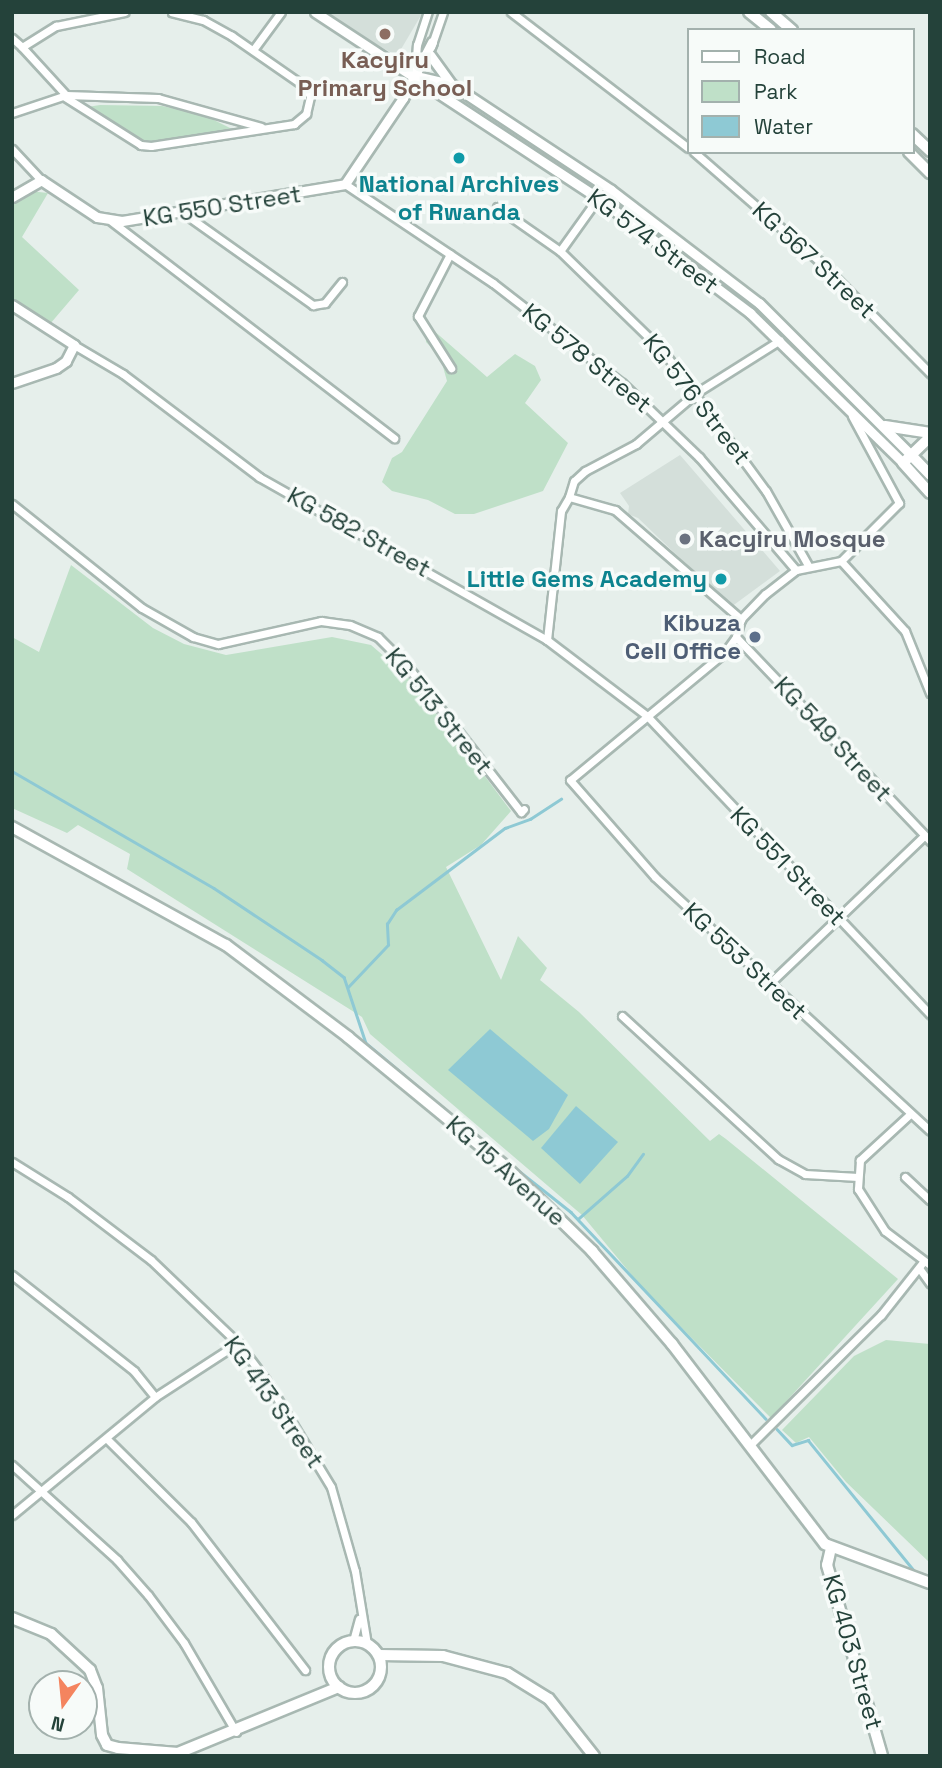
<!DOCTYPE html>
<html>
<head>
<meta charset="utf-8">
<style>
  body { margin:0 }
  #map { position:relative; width:942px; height:1768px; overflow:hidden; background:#e6efeb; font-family:"Space Grotesk",sans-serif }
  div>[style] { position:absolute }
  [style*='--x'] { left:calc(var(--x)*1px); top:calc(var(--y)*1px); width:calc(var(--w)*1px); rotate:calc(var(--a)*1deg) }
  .built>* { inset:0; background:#d4dfda }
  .green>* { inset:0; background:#bfe0c8 }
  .water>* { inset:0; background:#8ec9d4 }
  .stream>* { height:2.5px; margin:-1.25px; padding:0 1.25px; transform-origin:1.25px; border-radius:1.25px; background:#8ec9d4 }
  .roads { filter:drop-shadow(2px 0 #a8b8b2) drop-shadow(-2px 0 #a8b8b2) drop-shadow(0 2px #a8b8b2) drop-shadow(0 -2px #a8b8b2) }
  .minor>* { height:7px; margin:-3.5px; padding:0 3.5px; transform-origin:3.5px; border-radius:3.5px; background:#fff }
  .tertiary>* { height:9px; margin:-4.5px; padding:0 4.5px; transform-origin:4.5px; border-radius:4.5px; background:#fff }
  .secondary>* { height:10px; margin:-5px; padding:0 5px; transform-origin:5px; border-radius:5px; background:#fff }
  .secondary>.ring { margin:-5px; padding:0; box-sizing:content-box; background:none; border:10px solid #fff; border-radius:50% }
  .dots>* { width:19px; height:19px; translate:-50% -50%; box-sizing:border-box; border:4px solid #f7fbf9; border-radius:50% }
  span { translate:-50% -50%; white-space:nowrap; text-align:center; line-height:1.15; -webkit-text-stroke:7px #f7fbf9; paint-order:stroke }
  .education-label { font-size:24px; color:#785e54; font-weight:700 }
  .culture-label { font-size:24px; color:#0d838f; font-weight:700 }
  .right { translate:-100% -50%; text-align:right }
  .street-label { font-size:24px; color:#24423a }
  .worship-label { font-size:24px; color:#5b616d; font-weight:700 }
  .left { translate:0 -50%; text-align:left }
  .service-label { font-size:24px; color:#4e5e75; font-weight:700 }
  .frame { position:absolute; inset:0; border:14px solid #24423a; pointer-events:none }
  .legend { position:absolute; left:687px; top:28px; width:228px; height:126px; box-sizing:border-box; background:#f7fbf9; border:2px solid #a3b1ad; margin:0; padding:9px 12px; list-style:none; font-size:21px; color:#24423a }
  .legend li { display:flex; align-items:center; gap:14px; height:35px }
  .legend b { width:35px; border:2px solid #a3b1ad }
  .north { position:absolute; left:28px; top:1670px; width:70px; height:70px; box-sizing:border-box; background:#f7fbf9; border:2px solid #a3b1ad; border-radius:50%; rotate:195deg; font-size:19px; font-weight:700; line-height:28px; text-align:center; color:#24423a }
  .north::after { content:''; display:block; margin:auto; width:24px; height:32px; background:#f4845f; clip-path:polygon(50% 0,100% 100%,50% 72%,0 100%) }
</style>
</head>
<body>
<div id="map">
  <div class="built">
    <div style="clip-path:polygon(320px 12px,423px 12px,397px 56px)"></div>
    <div style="clip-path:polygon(680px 455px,780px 571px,731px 607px,638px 518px,628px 514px,629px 506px,620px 493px)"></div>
  </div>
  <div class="green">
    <div style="clip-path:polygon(100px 105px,162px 106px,202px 114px,238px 132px,139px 145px,81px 108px)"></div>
    <div style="clip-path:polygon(20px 190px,48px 193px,22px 237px,79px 290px,50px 324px,43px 317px,28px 319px,12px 307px,12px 197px)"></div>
    <div style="clip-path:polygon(425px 323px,487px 377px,515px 354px,535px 366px,541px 380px,525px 403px,568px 443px,543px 491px,474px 514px,455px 514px,428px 500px,392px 491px,382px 482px,392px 458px,402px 452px,447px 381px,440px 356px,426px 342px)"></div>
    <div style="clip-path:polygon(71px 565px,153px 628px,184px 644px,226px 655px,332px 637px,371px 645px,415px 683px,511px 811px,481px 845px,446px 867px,501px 980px,518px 936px,547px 968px,540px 980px,579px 1012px,710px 1141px,719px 1134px,726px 1139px,898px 1279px,771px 1418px,645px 1291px,582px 1215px,370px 1034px,362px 1017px,127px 869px,130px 854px,78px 825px,67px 833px,12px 808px,12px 637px,39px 652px)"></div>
    <div style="clip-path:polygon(886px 1340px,930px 1344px,930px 1563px,846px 1482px,809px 1437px,796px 1443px,782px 1430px,854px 1356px)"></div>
  </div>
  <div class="water">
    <div style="clip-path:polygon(490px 1029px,568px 1095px,549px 1129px,533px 1141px,448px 1070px)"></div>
    <div style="clip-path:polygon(576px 1106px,618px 1142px,580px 1184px,541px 1148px)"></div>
  </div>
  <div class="stream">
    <div style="--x:12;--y:771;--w:233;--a:30.1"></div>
    <div style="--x:214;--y:888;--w:130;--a:33.7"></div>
    <div style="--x:322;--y:960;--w:28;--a:38"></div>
    <div style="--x:344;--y:977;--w:70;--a:71.6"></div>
    <div style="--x:366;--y:1043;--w:159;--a:39.9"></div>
    <div style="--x:348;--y:987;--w:58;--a:-46.4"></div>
    <div style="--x:388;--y:945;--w:21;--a:-93"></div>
    <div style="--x:387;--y:924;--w:17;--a:-57"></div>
    <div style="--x:396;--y:910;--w:136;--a:-37"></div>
    <div style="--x:505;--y:828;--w:27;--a:-20"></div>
    <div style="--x:530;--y:819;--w:37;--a:-33"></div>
    <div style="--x:509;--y:1163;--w:79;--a:38.3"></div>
    <div style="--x:571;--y:1212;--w:284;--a:46.7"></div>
    <div style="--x:578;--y:1219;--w:65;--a:-41.3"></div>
    <div style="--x:627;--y:1176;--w:27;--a:-54"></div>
    <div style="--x:777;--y:1429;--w:22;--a:47"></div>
    <div style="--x:792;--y:1445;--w:17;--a:-17"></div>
    <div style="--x:808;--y:1440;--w:171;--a:50.9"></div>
  </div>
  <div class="roads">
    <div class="minor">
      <div style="--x:511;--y:12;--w:223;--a:37.5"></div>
      <div style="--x:12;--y:38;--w:13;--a:42"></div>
      <div style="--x:431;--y:47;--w:37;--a:-71"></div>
      <div style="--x:253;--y:50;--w:47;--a:-53.6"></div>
      <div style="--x:415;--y:72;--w:27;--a:-86"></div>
      <div style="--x:417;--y:45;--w:35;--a:-72"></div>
      <div style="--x:66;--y:95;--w:92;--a:1.9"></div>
      <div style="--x:158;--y:98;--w:107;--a:15.7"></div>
      <div style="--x:65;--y:97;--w:90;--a:32.3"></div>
      <div style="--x:141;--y:145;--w:10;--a:6"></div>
      <div style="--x:151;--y:146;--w:145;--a:-8.7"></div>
      <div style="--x:294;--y:124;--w:16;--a:-40"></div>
      <div style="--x:306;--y:114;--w:18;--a:-77"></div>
      <div style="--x:310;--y:96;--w:12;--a:-121"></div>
      <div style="--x:304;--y:86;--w:88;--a:-145.2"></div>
      <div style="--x:232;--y:36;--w:33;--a:-151"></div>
      <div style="--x:203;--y:20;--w:32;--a:-166"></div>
      <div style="--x:12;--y:113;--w:57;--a:-18.4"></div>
      <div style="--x:66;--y:95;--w:65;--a:-132.5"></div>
      <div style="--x:22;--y:47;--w:40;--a:-32"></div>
      <div style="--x:56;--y:26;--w:70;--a:-11.5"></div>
      <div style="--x:12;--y:149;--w:42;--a:46.9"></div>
      <div style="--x:694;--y:152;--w:166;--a:41.1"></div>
      <div style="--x:819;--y:261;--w:158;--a:45.3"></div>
      <div style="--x:345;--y:184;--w:178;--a:33.8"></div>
      <div style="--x:493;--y:283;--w:163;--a:37.8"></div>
      <div style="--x:622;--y:383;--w:107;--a:43.9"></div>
      <div style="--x:699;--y:457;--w:149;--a:49.4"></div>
      <div style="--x:598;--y:198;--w:65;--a:125.6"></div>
      <div style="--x:560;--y:251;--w:144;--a:44.2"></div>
      <div style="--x:663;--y:351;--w:174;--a:53.7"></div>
      <div style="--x:766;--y:491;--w:87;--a:60.5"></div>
      <div style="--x:497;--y:207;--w:77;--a:34.9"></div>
      <div style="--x:182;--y:212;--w:161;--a:35.4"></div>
      <div style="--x:313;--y:305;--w:12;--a:-9"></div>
      <div style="--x:325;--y:303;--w:27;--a:-51"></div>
      <div style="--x:111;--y:221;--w:357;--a:37.5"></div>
      <div style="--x:450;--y:254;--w:70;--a:117.3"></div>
      <div style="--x:418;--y:316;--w:62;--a:57.6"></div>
      <div style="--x:74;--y:345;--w:57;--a:30.6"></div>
      <div style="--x:123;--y:374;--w:171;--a:37.1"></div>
      <div style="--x:259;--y:477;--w:331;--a:29.5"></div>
      <div style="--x:547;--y:640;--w:126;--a:37.2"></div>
      <div style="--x:647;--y:716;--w:411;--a:46.5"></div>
      <div style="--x:852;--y:416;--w:99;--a:61.6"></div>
      <div style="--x:899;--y:503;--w:82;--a:135"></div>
      <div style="--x:841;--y:561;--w:46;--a:168.7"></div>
      <div style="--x:796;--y:570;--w:39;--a:142"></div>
      <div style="--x:765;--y:594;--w:35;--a:134"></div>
      <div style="--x:741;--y:619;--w:19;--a:106"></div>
      <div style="--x:736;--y:637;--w:19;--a:126"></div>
      <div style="--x:725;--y:652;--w:201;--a:140.4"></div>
      <div style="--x:570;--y:780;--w:129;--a:48.8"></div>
      <div style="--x:655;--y:877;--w:374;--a:42.7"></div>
      <div style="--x:569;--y:497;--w:17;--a:-73"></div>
      <div style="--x:574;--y:481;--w:15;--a:-42"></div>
      <div style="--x:585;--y:471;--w:58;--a:-27.9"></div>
      <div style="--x:636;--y:444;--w:79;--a:-40.4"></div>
      <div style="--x:696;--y:393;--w:99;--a:-32.2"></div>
      <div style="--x:12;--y:504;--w:166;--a:38.7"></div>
      <div style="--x:142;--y:608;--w:59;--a:29.6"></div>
      <div style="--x:193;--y:637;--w:26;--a:16"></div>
      <div style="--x:218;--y:644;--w:106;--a:-12.6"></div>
      <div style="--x:321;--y:621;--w:29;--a:8"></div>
      <div style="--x:350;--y:625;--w:30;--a:23"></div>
      <div style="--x:378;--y:637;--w:42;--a:45"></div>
      <div style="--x:408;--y:667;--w:184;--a:52.1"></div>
      <div style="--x:521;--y:812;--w:4;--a:-45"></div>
      <div style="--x:841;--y:561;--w:95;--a:47.6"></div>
      <div style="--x:905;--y:631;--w:67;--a:68"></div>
      <div style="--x:736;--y:637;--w:282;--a:46.4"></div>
      <div style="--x:547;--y:640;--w:130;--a:-83.8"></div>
      <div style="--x:561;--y:511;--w:16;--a:-60"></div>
      <div style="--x:569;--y:497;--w:48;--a:15.8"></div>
      <div style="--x:615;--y:510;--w:167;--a:40.9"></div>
      <div style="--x:769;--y:984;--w:214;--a:-43.7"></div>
      <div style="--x:622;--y:1016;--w:212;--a:42.5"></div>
      <div style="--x:778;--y:1159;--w:31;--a:29"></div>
      <div style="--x:805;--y:1174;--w:53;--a:3.2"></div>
      <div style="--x:909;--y:1115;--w:67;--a:137.4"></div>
      <div style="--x:860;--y:1160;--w:29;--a:94"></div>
      <div style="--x:858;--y:1189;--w:50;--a:57.3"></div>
      <div style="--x:885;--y:1231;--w:56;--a:37.1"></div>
      <div style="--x:12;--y:1162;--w:66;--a:32"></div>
      <div style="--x:68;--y:1197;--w:104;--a:37.2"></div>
      <div style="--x:151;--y:1260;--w:120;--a:43.7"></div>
      <div style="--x:238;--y:1343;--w:46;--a:52.9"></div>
      <div style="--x:266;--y:1380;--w:125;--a:58.7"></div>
      <div style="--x:331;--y:1487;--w:87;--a:74.1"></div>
      <div style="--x:355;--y:1571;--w:74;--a:80.7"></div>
      <div style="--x:905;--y:1177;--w:34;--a:43"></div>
      <div style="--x:919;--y:1268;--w:19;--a:54"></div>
      <div style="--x:12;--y:1275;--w:155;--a:38.2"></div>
      <div style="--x:134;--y:1371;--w:33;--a:51"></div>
      <div style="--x:108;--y:1440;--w:117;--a:44.7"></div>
      <div style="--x:191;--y:1522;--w:187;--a:52.4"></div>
      <div style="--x:751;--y:1444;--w:183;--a:-44.8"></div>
      <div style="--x:881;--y:1315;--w:68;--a:-51.6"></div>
      <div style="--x:12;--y:1465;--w:142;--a:42.1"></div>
      <div style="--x:117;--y:1560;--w:47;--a:48.5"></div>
      <div style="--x:148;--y:1595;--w:60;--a:53.1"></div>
      <div style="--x:184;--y:1643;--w:103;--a:59.7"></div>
      <div style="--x:12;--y:1515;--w:185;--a:-39.5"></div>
      <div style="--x:155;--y:1397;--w:99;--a:-33"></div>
      <div style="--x:353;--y:1641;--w:23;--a:-75"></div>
    </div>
    <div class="tertiary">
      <div style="--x:315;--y:12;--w:339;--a:33.3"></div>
      <div style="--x:598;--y:198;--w:191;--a:37.1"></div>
      <div style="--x:750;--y:313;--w:214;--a:44.4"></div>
      <div style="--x:430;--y:55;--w:36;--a:54"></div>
      <div style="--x:451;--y:84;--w:192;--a:33.5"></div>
      <div style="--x:611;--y:190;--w:186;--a:37.4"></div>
      <div style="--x:759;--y:303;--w:215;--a:45"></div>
      <div style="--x:420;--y:77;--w:32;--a:13"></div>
      <div style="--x:12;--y:197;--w:34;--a:-30"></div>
      <div style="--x:41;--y:180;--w:67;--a:33.5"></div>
      <div style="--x:97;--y:217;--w:25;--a:9"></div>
      <div style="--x:122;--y:221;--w:226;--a:-9.4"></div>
      <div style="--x:345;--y:184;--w:104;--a:-56"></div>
      <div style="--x:403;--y:98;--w:63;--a:-62.6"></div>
      <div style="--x:12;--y:305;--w:74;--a:32.8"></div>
      <div style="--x:74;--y:345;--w:18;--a:117"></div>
      <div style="--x:66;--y:361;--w:12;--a:145"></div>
      <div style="--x:56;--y:368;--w:46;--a:161.2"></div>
    </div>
    <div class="secondary">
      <div style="--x:749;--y:12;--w:28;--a:39"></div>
      <div style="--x:771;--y:12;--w:28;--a:41"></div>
      <div style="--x:912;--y:134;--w:25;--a:43"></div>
      <div style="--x:909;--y:152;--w:30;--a:45"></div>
      <div style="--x:885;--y:426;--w:46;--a:8.8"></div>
      <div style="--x:930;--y:437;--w:37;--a:136"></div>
      <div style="--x:903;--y:463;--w:40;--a:48"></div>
      <div style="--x:911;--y:455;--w:28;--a:46"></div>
      <div style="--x:12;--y:827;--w:244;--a:28.9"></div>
      <div style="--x:226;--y:945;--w:153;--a:37"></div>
      <div style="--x:348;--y:1037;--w:203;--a:39.4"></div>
      <div style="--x:505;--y:1166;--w:122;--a:44.3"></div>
      <div style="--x:592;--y:1251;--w:123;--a:49.3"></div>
      <div style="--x:672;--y:1344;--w:252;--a:52.6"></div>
      <div style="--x:825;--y:1544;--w:112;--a:20.4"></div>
      <div style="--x:831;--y:1548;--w:17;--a:103"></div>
      <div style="--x:827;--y:1565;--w:199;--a:73.9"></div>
      <div style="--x:12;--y:1618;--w:42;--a:22.3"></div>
      <div style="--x:51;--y:1634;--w:53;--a:42.7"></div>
      <div style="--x:90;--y:1670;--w:19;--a:69"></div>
      <div style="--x:97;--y:1688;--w:47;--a:83.9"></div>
      <div style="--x:102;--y:1735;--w:11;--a:63"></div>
      <div style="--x:107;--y:1745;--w:11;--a:15"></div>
      <div style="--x:118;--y:1748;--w:60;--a:4.8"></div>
      <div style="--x:178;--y:1753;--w:174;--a:-22.3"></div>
      <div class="ring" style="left:329px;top:1641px;width:42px;height:42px"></div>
      <div style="--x:379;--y:1655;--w:64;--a:0.9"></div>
      <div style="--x:443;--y:1656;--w:66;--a:14.9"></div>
      <div style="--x:507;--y:1673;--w:49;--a:31.8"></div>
      <div style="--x:549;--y:1699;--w:73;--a:51.7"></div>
    </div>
  </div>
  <div class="dots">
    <div style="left:385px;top:34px;background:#8d6e63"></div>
    <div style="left:459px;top:158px;background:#0f9aa8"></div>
    <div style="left:685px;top:539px;background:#6b7280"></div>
    <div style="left:721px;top:579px;background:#0f9aa8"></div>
    <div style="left:755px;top:637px;background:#5c6f8a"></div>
  </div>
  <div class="education-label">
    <span style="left:385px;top:74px">Kacyiru<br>Primary School</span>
  </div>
  <div class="culture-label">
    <span style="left:459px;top:198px">National Archives<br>of Rwanda</span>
    <span class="right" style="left:707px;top:579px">Little Gems Academy</span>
  </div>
  <div class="street-label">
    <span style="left:222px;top:206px;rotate:-9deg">KG 550 Street</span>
    <span style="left:653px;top:241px;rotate:37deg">KG 574 Street</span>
    <span style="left:814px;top:260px;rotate:43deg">KG 567 Street</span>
    <span style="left:587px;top:358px;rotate:39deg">KG 578 Street</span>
    <span style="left:697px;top:399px;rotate:52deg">KG 576 Street</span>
    <span style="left:359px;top:532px;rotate:29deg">KG 582 Street</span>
    <span style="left:439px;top:711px;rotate:51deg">KG 513 Street</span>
    <span style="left:833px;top:739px;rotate:47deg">KG 549 Street</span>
    <span style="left:788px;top:866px;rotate:46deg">KG 551 Street</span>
    <span style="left:745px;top:961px;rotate:43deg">KG 553 Street</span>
    <span style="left:506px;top:1171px;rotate:42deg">KG 15 Avenue</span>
    <span style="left:274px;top:1402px;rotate:55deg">KG 413 Street</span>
    <span style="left:853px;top:1652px;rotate:74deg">KG 403 Street</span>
  </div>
  <div class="worship-label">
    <span class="left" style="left:699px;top:539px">Kacyiru Mosque</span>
  </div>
  <div class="service-label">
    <span class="right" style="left:741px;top:637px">Kibuza<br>Cell Office</span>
  </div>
  <div class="frame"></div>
  <ul class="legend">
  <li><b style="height:9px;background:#fff"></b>Road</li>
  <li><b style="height:19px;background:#bfe0c8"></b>Park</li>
  <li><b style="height:19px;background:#8ec9d4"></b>Water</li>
  </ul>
  <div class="north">N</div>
</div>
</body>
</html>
